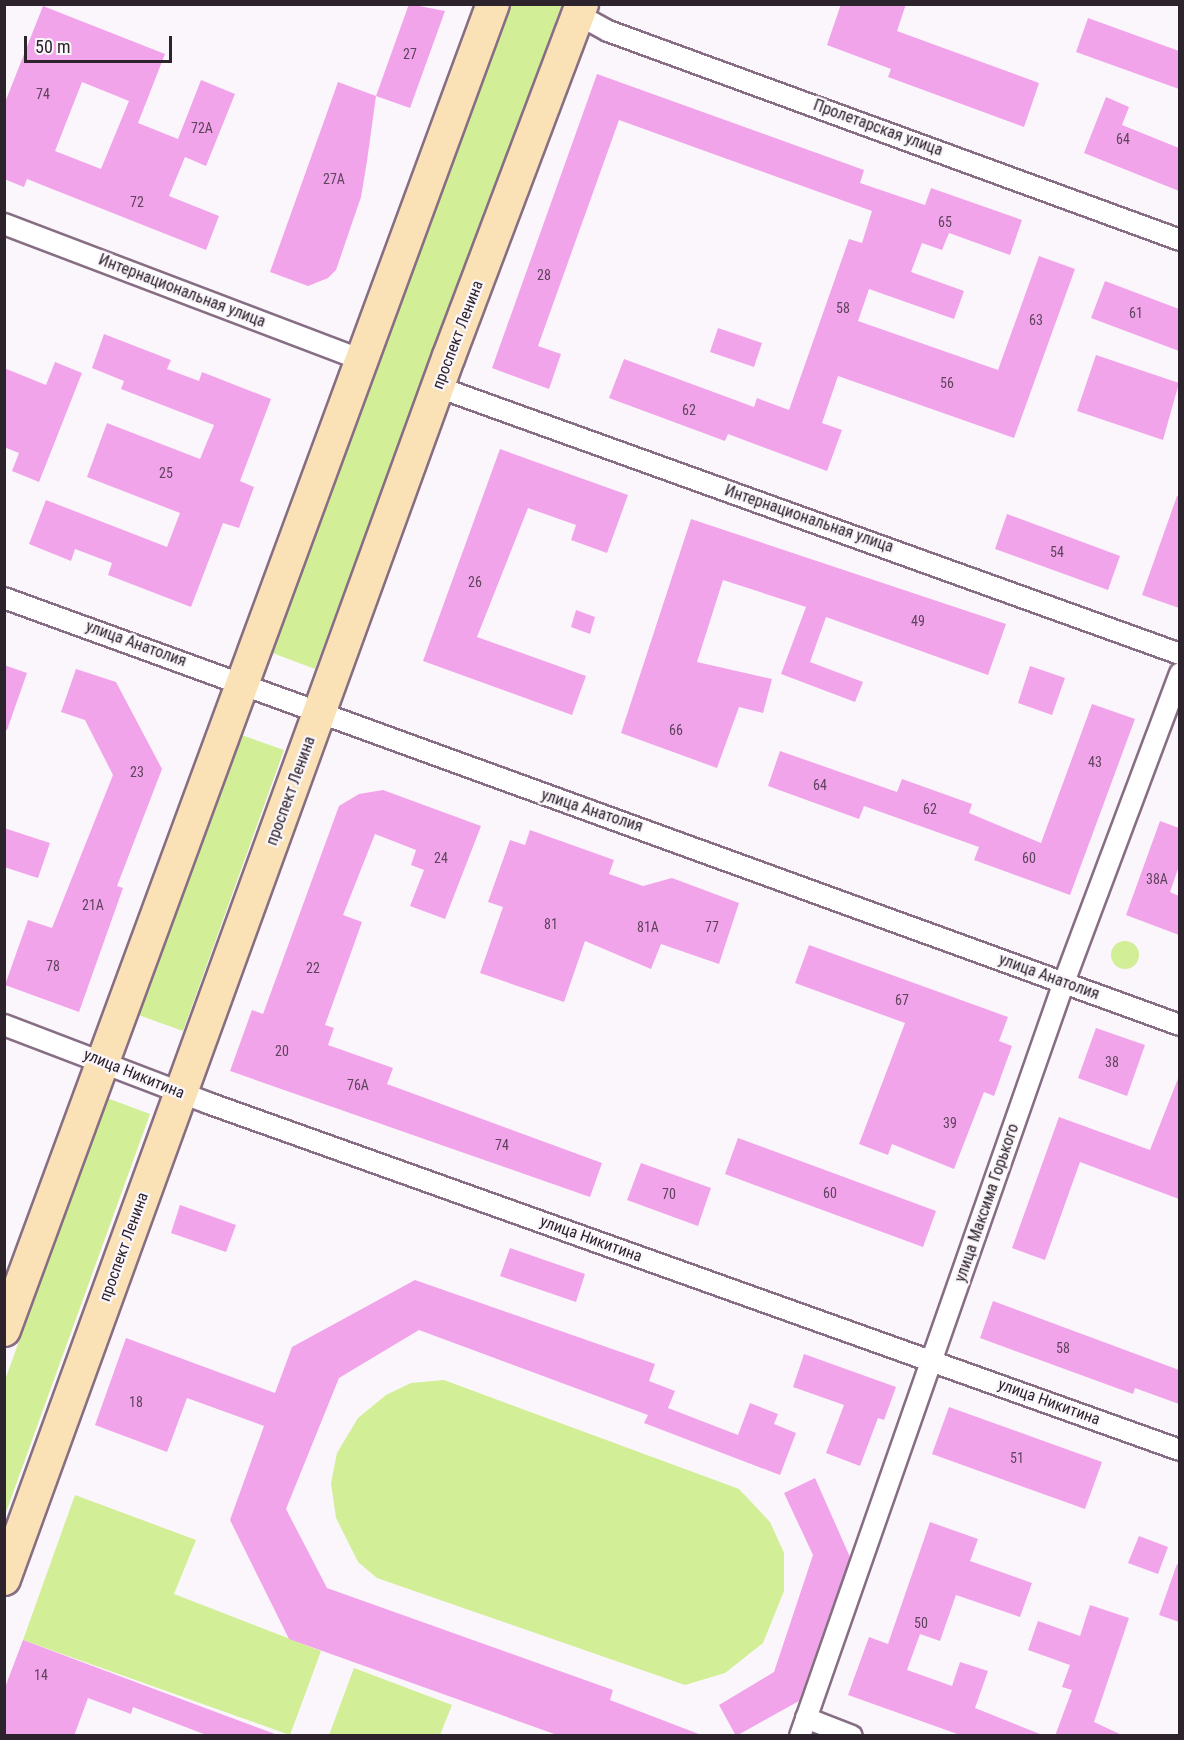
<!DOCTYPE html>
<html>
<head>
<meta charset="utf-8">
<style>
  body { margin:0 }
  #map { position:relative; width:1184px; height:1740px; overflow:hidden; background:#fbf6fb; font-family:"Roboto Condensed",sans-serif }
  div>[style] { position:absolute }
  [style*='--x'] { left:calc(var(--x)*1px); top:calc(var(--y)*1px); width:calc(var(--w)*1px); rotate:calc(var(--a)*1deg) }
  .green>* { inset:0; background:#d2ee97 }
  .round { border-radius:50% }
  .building>* { inset:0; background:#f2a4eb }
  .roads { filter:drop-shadow(2px 0 #876e84) drop-shadow(-2px 0 #876e84) drop-shadow(0 2px #876e84) drop-shadow(0 -2px #876e84) }
  .minor>* { height:20px; margin:-10px; padding:0 10px; transform-origin:10px; border-radius:10px; background:#fff }
  .primary>* { height:32px; margin:-16px; padding:0 16px; transform-origin:16px; border-radius:16px; background:#fae2b6 }
  span { translate:-50% -50%; white-space:nowrap; text-align:center; line-height:1.15; -webkit-text-stroke:4.5px #fbf6fb; paint-order:stroke }
  .number-label { font-size:14px; color:#5e435c }
  .number-label span { -webkit-text-stroke-width:0 }
  .street-label { font-size:16px; color:#2d232c }
  .frame { position:absolute; inset:0; border:6px solid #2d232c; pointer-events:none }
  .scale { position:absolute; left:24px; top:36px; width:148px; height:27px; box-sizing:border-box; border:3px solid #2d232c; border-top:0; padding-left:8px; font-size:18px; line-height:21px; white-space:nowrap; color:#2d232c; -webkit-text-stroke:4px #fbf6fb; paint-order:stroke }
</style>
</head>
<body>
<div id="map">
  <div class="green">
    <div style="clip-path:polygon(507px 5px,562px 5px,315px 669px,267px 651px)"></div>
    <div style="clip-path:polygon(233px 732px,284px 750px,183px 1031px,133px 1013px)"></div>
    <div class="round" style="left:1111px;top:941px;width:28px;height:28px"></div>
    <div style="clip-path:polygon(107px 1098px,150px 1114px,5px 1515px,5px 1380px)"></div>
    <div style="clip-path:polygon(444px 1380px,739px 1489px,770px 1522px,784px 1553px,784px 1591px,763px 1643px,725px 1673px,685px 1685px,377px 1578px,358px 1562px,336px 1518px,331px 1483px,337px 1453px,358px 1418px,386px 1395px,411px 1383px)"></div>
    <div style="clip-path:polygon(75px 1495px,196px 1540px,174px 1594px,321px 1651px,290px 1735px,23px 1640px)"></div>
    <div style="clip-path:polygon(354px 1668px,452px 1705px,440px 1735px,329px 1735px)"></div>
  </div>
  <div class="building">
    <div style="clip-path:polygon(409px 4px,445px 11px,410px 108px,376px 96px)"></div>
    <div style="clip-path:polygon(841px 4px,906px 4px,897px 31px,1039px 83px,1024px 127px,888px 77px,891px 69px,827px 45px)"></div>
    <div style="clip-path:polygon(evenodd,43px 6px,165px 54px,138px 123px,178px 139px,201px 80px,235px 94px,206px 166px,185px 157px,169px 196px,219px 216px,206px 250px,27px 179px,24px 187px,4px 179px,4px 105px,43px 6px,82px 82px,129px 101px,101px 169px,55px 151px,82px 82px)"></div>
    <div style="clip-path:polygon(1088px 18px,1179px 51px,1179px 89px,1076px 52px)"></div>
    <div style="clip-path:polygon(597px 74px,864px 170px,860px 183px,925px 205px,931px 188px,1022px 220px,1010px 255px,949px 233px,942px 250px,922px 243px,911px 272px,964px 291px,954px 319px,869px 289px,858px 321px,998px 370px,1039px 256px,1075px 269px,1014px 438px,838px 376px,822px 423px,842px 430px,827px 471px,728px 434px,725px 441px,609px 398px,624px 359px,754px 407px,757px 398px,789px 410px,849px 239px,862px 243px,872px 211px,619px 120px,538px 346px,561px 354px,549px 389px,492px 368px)"></div>
    <div style="clip-path:polygon(338px 82px,376px 96px,367px 161px,361px 197px,336px 270px,328px 278px,308px 286px,270px 272px)"></div>
    <div style="clip-path:polygon(1106px 97px,1129px 107px,1122px 125px,1179px 148px,1179px 191px,1084px 153px)"></div>
    <div style="clip-path:polygon(1105px 281px,1179px 309px,1179px 351px,1091px 318px)"></div>
    <div style="clip-path:polygon(718px 328px,762px 343px,754px 367px,710px 352px)"></div>
    <div style="clip-path:polygon(104px 334px,171px 360px,167px 369px,199px 381px,202px 372px,271px 399px,240px 481px,254px 487px,239px 528px,223px 523px,191px 607px,108px 575px,112px 563px,75px 549px,71px 561px,29px 544px,46px 500px,167px 547px,180px 513px,87px 477px,107px 423px,200px 459px,214px 425px,121px 389px,124px 381px,92px 368px)"></div>
    <div style="clip-path:polygon(1096px 355px,1179px 383px,1163px 440px,1077px 411px)"></div>
    <div style="clip-path:polygon(55px 362px,82px 373px,39px 482px,12px 471px,19px 453px,4px 447px,4px 368px,46px 385px)"></div>
    <div style="clip-path:polygon(500px 449px,628px 495px,607px 553px,571px 540px,576px 525px,528px 508px,477px 637px,586px 676px,572px 715px,423px 661px)"></div>
    <div style="clip-path:polygon(1177px 496px,1179px 496px,1179px 608px,1142px 595px)"></div>
    <div style="clip-path:polygon(1007px 514px,1120px 556px,1108px 590px,995px 549px)"></div>
    <div style="clip-path:polygon(691px 519px,1006px 624px,988px 675px,826px 617px,810px 662px,863px 682px,855px 702px,781px 674px,806px 607px,723px 580px,697px 662px,772px 679px,763px 713px,739px 707px,717px 768px,621px 733px)"></div>
    <div style="clip-path:polygon(576px 610px,595px 617px,590px 634px,571px 627px)"></div>
    <div style="clip-path:polygon(4px 665px,27px 673px,7px 730px,4px 730px)"></div>
    <div style="clip-path:polygon(1030px 666px,1065px 678px,1052px 715px,1018px 703px)"></div>
    <div style="clip-path:polygon(76px 669px,116px 682px,162px 769px,117px 886px,123px 888px,79px 1012px,5px 985px,28px 920px,52px 928px,113px 775px,85px 720px,61px 712px)"></div>
    <div style="clip-path:polygon(1092px 704px,1135px 719px,1070px 895px,974px 860px,979px 847px,864px 806px,859px 819px,768px 786px,780px 751px,897px 792px,902px 779px,972px 804px,969px 813px,1041px 843px)"></div>
    <div style="clip-path:polygon(383px 790px,481px 826px,445px 919px,410px 906px,424px 870px,411px 865px,416px 850px,375px 834px,343px 915px,362px 922px,325px 1025px,334px 1028px,328px 1045px,393px 1068px,387px 1084px,602px 1163px,590px 1197px,230px 1071px,252px 1010px,263px 1014px,339px 806px,359px 794px)"></div>
    <div style="clip-path:polygon(1160px 821px,1179px 828px,1179px 866px,1170px 892px,1179px 896px,1179px 935px,1126px 915px)"></div>
    <div style="clip-path:polygon(4px 828px,50px 843px,38px 878px,4px 867px)"></div>
    <div style="clip-path:polygon(530px 830px,614px 860px,609px 874px,643px 886px,672px 878px,739px 903px,719px 964px,661px 944px,651px 969px,585px 941px,564px 1002px,480px 973px,503px 907px,488px 902px,510px 840px,525px 845px)"></div>
    <div style="clip-path:polygon(809px 945px,1008px 1017px,999px 1041px,1012px 1046px,994px 1096px,984px 1092px,954px 1169px,892px 1144px,888px 1155px,859px 1144px,905px 1023px,795px 983px)"></div>
    <div style="clip-path:polygon(1096px 1028px,1145px 1045px,1127px 1096px,1078px 1078px)"></div>
    <div style="clip-path:polygon(1179px 1076px,1179px 1199px,1080px 1162px,1045px 1260px,1012px 1248px,1059px 1117px,1150px 1150px)"></div>
    <div style="clip-path:polygon(738px 1138px,936px 1211px,923px 1247px,725px 1174px)"></div>
    <div style="clip-path:polygon(641px 1163px,711px 1188px,698px 1226px,627px 1200px)"></div>
    <div style="clip-path:polygon(180px 1205px,236px 1225px,226px 1252px,171px 1233px)"></div>
    <div style="clip-path:polygon(510px 1248px,585px 1274px,576px 1302px,500px 1276px)"></div>
    <div style="clip-path:polygon(415px 1280px,655px 1364px,649px 1381px,675px 1391px,668px 1408px,738px 1435px,750px 1403px,778px 1414px,774px 1424px,796px 1433px,780px 1475px,644px 1423px,648px 1415px,419px 1330px,339px 1378px,286px 1509px,327px 1588px,613px 1690px,610px 1700px,704px 1736px,560px 1736px,289px 1639px,230px 1520px,264px 1426px,187px 1398px,167px 1452px,95px 1425px,126px 1338px,275px 1393px,292px 1347px)"></div>
    <div style="clip-path:polygon(993px 1301px,1179px 1370px,1179px 1404px,1135px 1388px,1133px 1394px,980px 1338px)"></div>
    <div style="clip-path:polygon(804px 1354px,896px 1387px,884px 1420px,878px 1418px,860px 1466px,826px 1453px,844px 1405px,793px 1387px)"></div>
    <div style="clip-path:polygon(949px 1407px,1102px 1462px,1085px 1509px,932px 1454px)"></div>
    <div style="clip-path:polygon(815px 1478px,850px 1557px,799px 1701px,736px 1736px,719px 1705px,774px 1672px,813px 1555px,784px 1493px)"></div>
    <div style="clip-path:polygon(930px 1522px,978px 1539px,970px 1561px,1032px 1583px,1020px 1617px,956px 1595px,940px 1641px,920px 1634px,907px 1670px,952px 1686px,960px 1662px,988px 1671px,975px 1708px,1045px 1736px,963px 1736px,848px 1695px,869px 1637px,888px 1644px)"></div>
    <div style="clip-path:polygon(1139px 1536px,1168px 1547px,1158px 1574px,1128px 1563px)"></div>
    <div style="clip-path:polygon(1177px 1564px,1179px 1565px,1179px 1622px,1159px 1615px)"></div>
    <div style="clip-path:polygon(1090px 1605px,1129px 1618px,1094px 1722px,1124px 1736px,1055px 1736px,1072px 1690px,1062px 1687px,1070px 1665px,1028px 1650px,1038px 1621px,1080px 1636px)"></div>
    <div style="clip-path:polygon(23px 1640px,275px 1734px,275px 1736px,209px 1736px,133px 1707px,131px 1714px,88px 1698px,74px 1736px,4px 1736px,4px 1690px)"></div>
  </div>
  <div class="roads">
    <div class="minor">
      <div style="--x:579;--y:15;--w:33;--a:29"></div>
      <div style="--x:608;--y:31;--w:609;--a:20.07"></div>
      <div style="--x:4;--y:224;--w:381;--a:20.8"></div>
      <div style="--x:438;--y:387;--w:789;--a:19.79"></div>
      <div style="--x:4;--y:598;--w:1251;--a:19.96"></div>
      <div style="--x:4;--y:1025;--w:218;--a:20.9"></div>
      <div style="--x:208;--y:1103;--w:1032;--a:19.65"></div>
      <div style="--x:806;--y:1718;--w:49;--a:21.4"></div>
      <div style="--x:800;--y:1736;--w:799;--a:-70.7"></div>
      <div style="--x:1064;--y:982;--w:330;--a:-69.4"></div>
    </div>
    <div class="primary">
      <div style="--x:4;--y:1330;--w:1413;--a:-69.76"></div>
      <div style="--x:4;--y:1579;--w:1301;--a:-70.01"></div>
      <div style="--x:449;--y:356;--w:376;--a:-69.3"></div>
    </div>
  </div>
  <div class="number-label">
    <span style="left:410px;top:54px">27</span>
    <span style="left:43px;top:94px">74</span>
    <span style="left:202px;top:128px">72А</span>
    <span style="left:1123px;top:139px">64</span>
    <span style="left:334px;top:179px">27А</span>
    <span style="left:137px;top:202px">72</span>
    <span style="left:945px;top:222px">65</span>
    <span style="left:544px;top:275px">28</span>
    <span style="left:843px;top:308px">58</span>
    <span style="left:1136px;top:313px">61</span>
    <span style="left:1036px;top:320px">63</span>
    <span style="left:947px;top:383px">56</span>
    <span style="left:689px;top:410px">62</span>
    <span style="left:166px;top:473px">25</span>
    <span style="left:1057px;top:552px">54</span>
    <span style="left:475px;top:582px">26</span>
    <span style="left:918px;top:621px">49</span>
    <span style="left:676px;top:730px">66</span>
    <span style="left:1095px;top:762px">43</span>
    <span style="left:137px;top:772px">23</span>
    <span style="left:820px;top:785px">64</span>
    <span style="left:930px;top:809px">62</span>
    <span style="left:441px;top:858px">24</span>
    <span style="left:1029px;top:858px">60</span>
    <span style="left:1157px;top:879px">38А</span>
    <span style="left:93px;top:905px">21А</span>
    <span style="left:551px;top:924px">81</span>
    <span style="left:648px;top:927px">81А</span>
    <span style="left:712px;top:927px">77</span>
    <span style="left:53px;top:966px">78</span>
    <span style="left:313px;top:968px">22</span>
    <span style="left:902px;top:1000px">67</span>
    <span style="left:282px;top:1051px">20</span>
    <span style="left:1112px;top:1062px">38</span>
    <span style="left:358px;top:1085px">76А</span>
    <span style="left:950px;top:1123px">39</span>
    <span style="left:502px;top:1145px">74</span>
    <span style="left:830px;top:1193px">60</span>
    <span style="left:669px;top:1194px">70</span>
    <span style="left:1063px;top:1348px">58</span>
    <span style="left:136px;top:1402px">18</span>
    <span style="left:1017px;top:1458px">51</span>
    <span style="left:921px;top:1623px">50</span>
    <span style="left:41px;top:1675px">14</span>
  </div>
  <div class="street-label">
    <span style="left:878px;top:128px;rotate:20deg">Пролетарская улица</span>
    <span style="left:182px;top:291px;rotate:21deg">Интернациональная улица</span>
    <span style="left:458px;top:335px;rotate:-69deg">проспект Ленина</span>
    <span style="left:809px;top:519px;rotate:19deg">Интернациональная улица</span>
    <span style="left:136px;top:644px;rotate:20deg">улица Анатолия</span>
    <span style="left:291px;top:791px;rotate:-70deg">проспект Ленина</span>
    <span style="left:592px;top:811px;rotate:18deg">улица Анатолия</span>
    <span style="left:1049px;top:977px;rotate:20deg">улица Анатолия</span>
    <span style="left:134px;top:1074px;rotate:22deg">улица Никитина</span>
    <span style="left:987px;top:1203px;rotate:-71deg">улица Максима Горького</span>
    <span style="left:591px;top:1239px;rotate:20deg">улица Никитина</span>
    <span style="left:124px;top:1247px;rotate:-70deg">проспект Ленина</span>
    <span style="left:1049px;top:1402px;rotate:20deg">улица Никитина</span>
  </div>
  <div class="frame"></div>
  <div class="scale">50 m</div>
</div>
</body>
</html>
